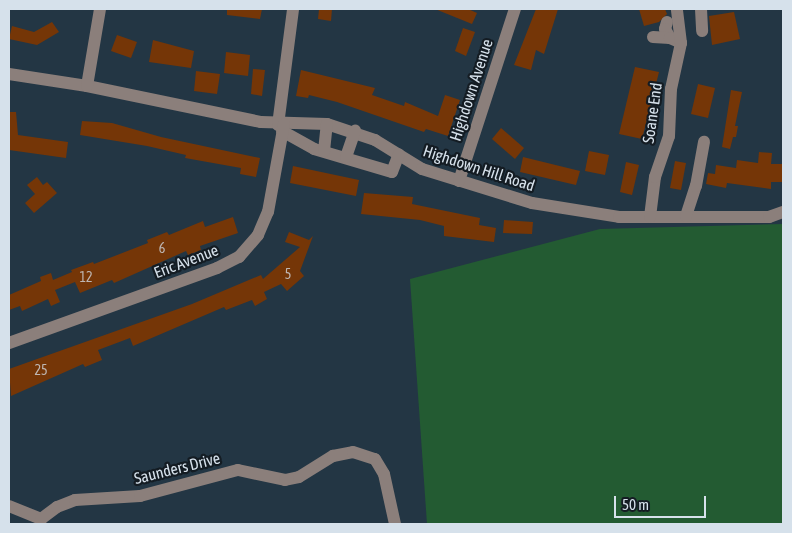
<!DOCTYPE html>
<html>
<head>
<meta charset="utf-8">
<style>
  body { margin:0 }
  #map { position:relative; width:792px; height:533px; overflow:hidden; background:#233644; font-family:"Asap Condensed",sans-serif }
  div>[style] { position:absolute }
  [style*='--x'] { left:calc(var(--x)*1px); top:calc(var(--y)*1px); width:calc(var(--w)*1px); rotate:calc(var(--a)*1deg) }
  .green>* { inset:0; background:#235b32 }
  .building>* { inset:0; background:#753607 }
  .minor>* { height:12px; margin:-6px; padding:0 6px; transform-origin:6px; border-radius:6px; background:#8b7f7b }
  span { translate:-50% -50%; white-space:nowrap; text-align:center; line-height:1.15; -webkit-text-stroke:4.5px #141c23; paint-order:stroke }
  .number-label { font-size:14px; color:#beb6b2 }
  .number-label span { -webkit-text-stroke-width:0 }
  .street-label { font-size:16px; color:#d6e1eb }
  .frame { position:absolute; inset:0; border:10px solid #d6e1eb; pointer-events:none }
  .scale { position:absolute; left:614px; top:496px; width:92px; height:22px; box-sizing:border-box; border:2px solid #d6e1eb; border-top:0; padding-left:6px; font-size:15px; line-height:18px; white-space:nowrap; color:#d6e1eb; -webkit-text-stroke:4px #141c23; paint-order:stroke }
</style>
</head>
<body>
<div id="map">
  <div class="green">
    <div style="clip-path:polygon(783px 224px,783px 524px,427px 524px,410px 279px,600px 229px)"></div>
  </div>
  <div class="building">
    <div style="clip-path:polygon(227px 9px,262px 9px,260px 19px,227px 15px)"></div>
    <div style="clip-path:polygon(319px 9px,332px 9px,331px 21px,318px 19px)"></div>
    <div style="clip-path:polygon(435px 9px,468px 9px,477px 13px,472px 24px)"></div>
    <div style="clip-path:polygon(536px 9px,558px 9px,544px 54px,536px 50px,531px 70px,514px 65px)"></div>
    <div style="clip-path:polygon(639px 9px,665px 9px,667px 14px,659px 22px,644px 26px)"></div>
    <div style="clip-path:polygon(734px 12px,740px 39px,712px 45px,709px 16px)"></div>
    <div style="clip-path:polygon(52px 22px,59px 32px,37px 45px,9px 39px,12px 26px,34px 32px)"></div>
    <div style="clip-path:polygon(463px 28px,475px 32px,466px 56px,455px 51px)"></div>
    <div style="clip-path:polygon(117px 35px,137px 42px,131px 58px,111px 51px)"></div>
    <div style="clip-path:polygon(153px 40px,194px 51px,191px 68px,149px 62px)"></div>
    <div style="clip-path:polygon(226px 52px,250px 55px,248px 76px,224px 73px)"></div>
    <div style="clip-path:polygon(635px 67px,659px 72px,642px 139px,619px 134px)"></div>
    <div style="clip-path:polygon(253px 69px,265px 70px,262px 96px,251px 94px)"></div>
    <div style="clip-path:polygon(301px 70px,375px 88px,372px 95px,404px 106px,405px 102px,438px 116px,445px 95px,460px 100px,448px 136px,426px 129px,424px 132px,337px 102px,309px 95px,308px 98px,296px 96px)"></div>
    <div style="clip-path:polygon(196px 71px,220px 74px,217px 94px,194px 91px)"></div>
    <div style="clip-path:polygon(698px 84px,715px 88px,708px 118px,691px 114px)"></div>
    <div style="clip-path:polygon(731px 90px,742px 92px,735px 126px,738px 126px,736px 137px,733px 137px,730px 149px,722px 147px)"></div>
    <div style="clip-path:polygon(9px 112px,16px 112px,18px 135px,68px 142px,66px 158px,9px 150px)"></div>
    <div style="clip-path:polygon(82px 121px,112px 123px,161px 137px,260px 158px,256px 177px,240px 174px,241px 168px,185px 158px,186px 155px,147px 146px,80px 135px)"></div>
    <div style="clip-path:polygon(501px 128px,524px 148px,515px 159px,492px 139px)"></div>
    <div style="clip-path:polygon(589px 151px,609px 155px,605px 175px,585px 171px)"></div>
    <div style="clip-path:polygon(759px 152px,772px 153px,771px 164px,783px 164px,783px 182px,771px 182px,771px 189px,727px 183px,726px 188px,706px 184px,708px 173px,715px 174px,716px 165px,736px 168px,737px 160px,758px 163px)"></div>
    <div style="clip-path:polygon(523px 157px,580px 171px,576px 185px,520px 172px)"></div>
    <div style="clip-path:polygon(675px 161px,686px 163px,681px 190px,670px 188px)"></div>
    <div style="clip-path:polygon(626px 162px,639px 165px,632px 195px,620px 192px)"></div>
    <div style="clip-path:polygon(293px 166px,359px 180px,356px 196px,290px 183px)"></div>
    <div style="clip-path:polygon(37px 177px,43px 185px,47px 182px,57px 193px,34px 213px,25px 203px,35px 194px,27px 185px)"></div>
    <div style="clip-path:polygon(364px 193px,413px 197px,412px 204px,480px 218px,479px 225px,496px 228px,494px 242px,444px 236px,444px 226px,420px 220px,361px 214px)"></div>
    <div style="clip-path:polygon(233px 217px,238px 233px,200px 246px,201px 250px,188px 255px,186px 251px,114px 283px,112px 280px,80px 293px,75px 282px,55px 290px,60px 302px,51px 306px,48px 299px,22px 311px,20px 306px,9px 310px,9px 295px,41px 281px,40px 277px,51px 273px,53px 280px,72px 272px,71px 270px,93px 262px,94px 264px,148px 243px,147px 240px,167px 232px,169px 235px,203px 221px,205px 227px)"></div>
    <div style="clip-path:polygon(504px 220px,533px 222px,532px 234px,503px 233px)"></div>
    <div style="clip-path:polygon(289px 232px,309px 240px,313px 236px,300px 271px,304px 276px,287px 291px,281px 284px,264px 292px,267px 299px,255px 306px,252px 300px,226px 310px,224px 307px,133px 346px,130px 338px,98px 350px,102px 360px,85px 367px,83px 364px,11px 396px,9px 369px,192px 304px,261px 275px,263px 279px,300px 247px,285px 242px)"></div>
  </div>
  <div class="minor">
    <div style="--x:701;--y:9;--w:22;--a:87"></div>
    <div style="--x:667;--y:22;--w:7;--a:106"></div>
    <div style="--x:665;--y:29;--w:10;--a:61"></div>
    <div style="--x:653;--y:37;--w:17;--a:3"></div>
    <div style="--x:670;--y:38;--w:12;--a:24"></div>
    <div style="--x:9;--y:74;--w:79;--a:8.7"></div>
    <div style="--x:87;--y:86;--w:178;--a:11.7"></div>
    <div style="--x:261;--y:122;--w:66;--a:1.7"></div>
    <div style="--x:327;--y:124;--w:51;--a:18.4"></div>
    <div style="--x:375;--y:140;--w:55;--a:31.7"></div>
    <div style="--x:422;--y:169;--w:115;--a:17.2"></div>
    <div style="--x:532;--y:203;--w:88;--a:9.1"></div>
    <div style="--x:619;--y:217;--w:150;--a:0"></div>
    <div style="--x:769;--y:217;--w:15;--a:-20"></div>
    <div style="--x:87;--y:86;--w:78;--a:-80.4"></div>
    <div style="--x:278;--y:125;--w:117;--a:-82.6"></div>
    <div style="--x:282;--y:131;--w:37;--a:29"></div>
    <div style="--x:314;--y:149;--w:81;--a:16.4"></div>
    <div style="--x:392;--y:172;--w:19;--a:-69"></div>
    <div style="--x:324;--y:151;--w:27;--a:-84"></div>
    <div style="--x:346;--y:157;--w:28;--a:-71"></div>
    <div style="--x:459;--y:181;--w:181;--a:-72"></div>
    <div style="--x:686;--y:216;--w:32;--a:-72"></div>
    <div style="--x:696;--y:186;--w:45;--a:-79.7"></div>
    <div style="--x:650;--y:217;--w:40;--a:-82.9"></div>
    <div style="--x:655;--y:177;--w:43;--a:-71.1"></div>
    <div style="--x:669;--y:136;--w:47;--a:-87.6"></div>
    <div style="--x:671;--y:89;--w:47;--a:-77.7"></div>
    <div style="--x:681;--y:43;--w:34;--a:-97"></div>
    <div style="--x:9;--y:343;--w:221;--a:-19.8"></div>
    <div style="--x:217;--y:268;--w:25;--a:-27"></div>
    <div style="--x:239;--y:257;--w:29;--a:-49"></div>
    <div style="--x:258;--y:235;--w:25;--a:-67"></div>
    <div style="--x:268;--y:212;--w:89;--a:-79.7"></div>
    <div style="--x:9;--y:506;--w:35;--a:22"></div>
    <div style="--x:41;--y:519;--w:20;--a:-37"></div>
    <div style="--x:57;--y:507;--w:19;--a:-21"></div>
    <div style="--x:75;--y:500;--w:65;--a:-3.5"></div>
    <div style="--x:140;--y:496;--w:101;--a:-14.9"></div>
    <div style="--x:238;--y:470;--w:48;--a:12"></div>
    <div style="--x:285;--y:480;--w:14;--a:-12"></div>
    <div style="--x:299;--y:477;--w:40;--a:-32"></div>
    <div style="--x:333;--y:456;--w:20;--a:-11"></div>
    <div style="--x:353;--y:452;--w:23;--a:18"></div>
    <div style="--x:375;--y:459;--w:17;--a:59"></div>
    <div style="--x:384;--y:474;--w:51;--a:77.6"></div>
  </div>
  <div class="number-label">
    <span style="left:162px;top:248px">6</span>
    <span style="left:288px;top:274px">5</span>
    <span style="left:86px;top:277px">12</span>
    <span style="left:41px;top:370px">25</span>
  </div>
  <div class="street-label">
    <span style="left:471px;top:90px;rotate:-72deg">Highdown Avenue</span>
    <span style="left:652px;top:113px;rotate:-82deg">Soane End</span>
    <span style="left:479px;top:168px;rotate:18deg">Highdown Hill Road</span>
    <span style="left:186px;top:261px;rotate:-21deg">Eric Avenue</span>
    <span style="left:177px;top:468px;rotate:-14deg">Saunders Drive</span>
  </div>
  <div class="frame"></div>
  <div class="scale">50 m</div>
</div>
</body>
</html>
